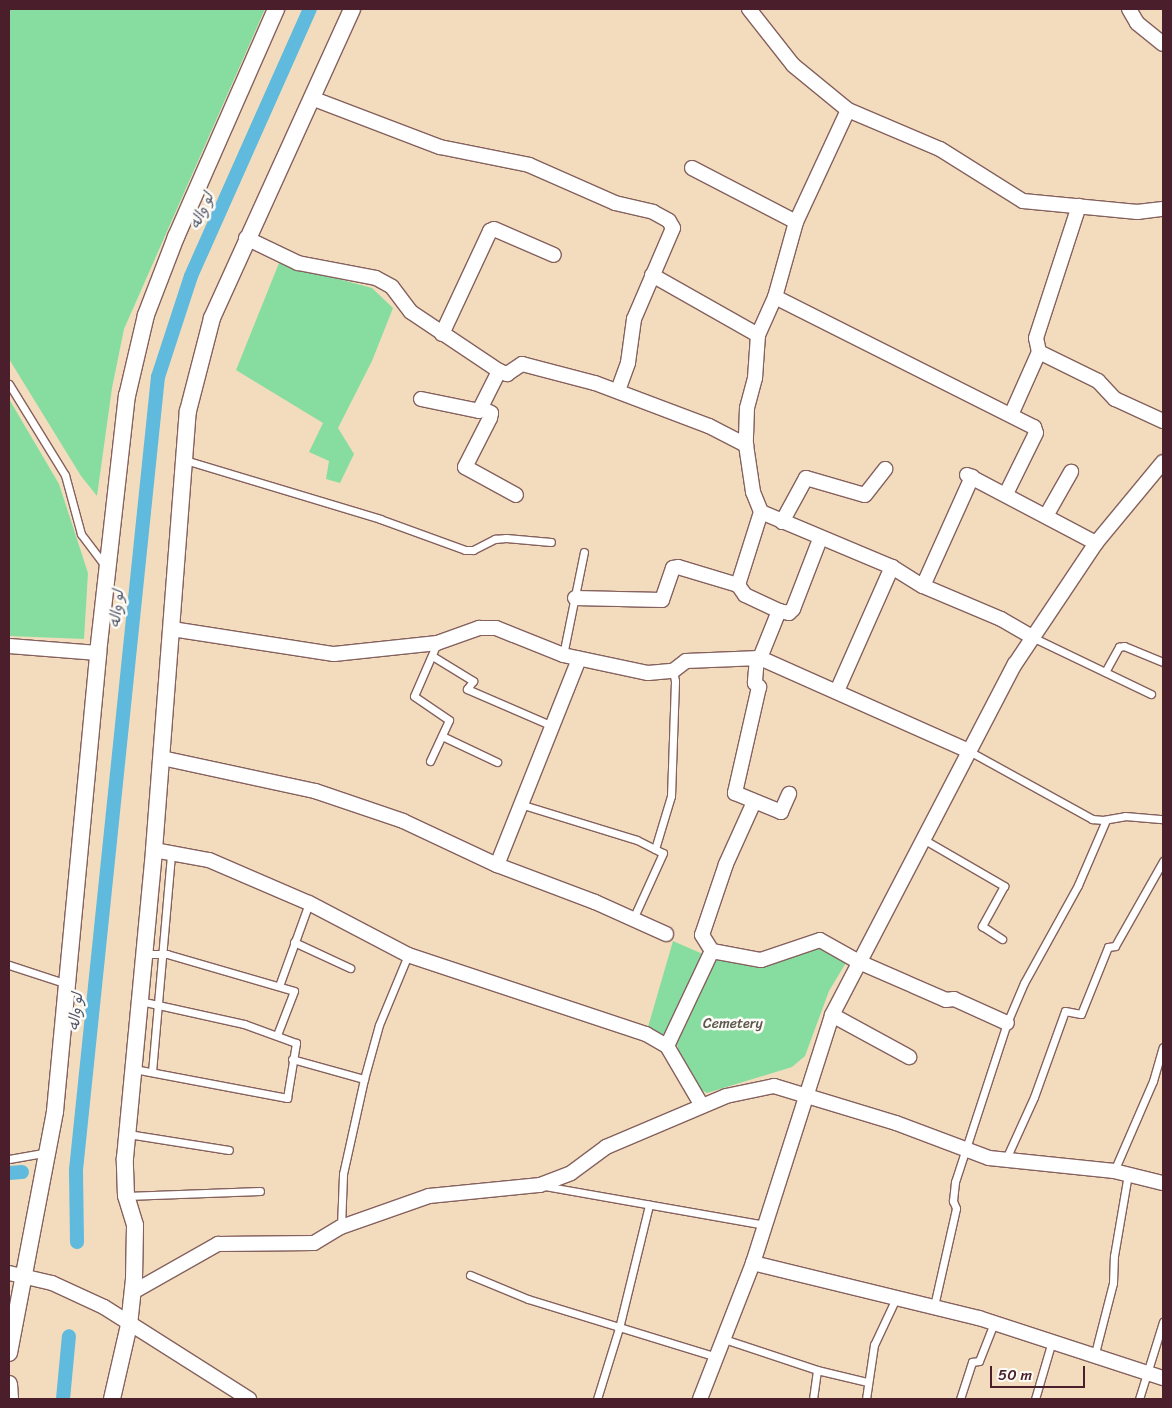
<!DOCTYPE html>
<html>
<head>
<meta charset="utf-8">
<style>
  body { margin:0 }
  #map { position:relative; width:1172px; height:1408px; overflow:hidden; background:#f3dcbd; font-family:Sriracha,"Playpen Sans Arabic",sans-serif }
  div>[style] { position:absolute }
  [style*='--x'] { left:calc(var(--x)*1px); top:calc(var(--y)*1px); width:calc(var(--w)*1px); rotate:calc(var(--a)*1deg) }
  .green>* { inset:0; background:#87dda0 }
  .canal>* { height:14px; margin:-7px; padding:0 7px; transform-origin:7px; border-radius:7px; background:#5fbadd }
  .roads { filter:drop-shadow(1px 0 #85615e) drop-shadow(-1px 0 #85615e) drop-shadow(0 1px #85615e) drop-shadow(0 -1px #85615e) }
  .service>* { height:7px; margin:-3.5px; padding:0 3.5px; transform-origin:3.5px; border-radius:3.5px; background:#fff }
  .minor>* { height:14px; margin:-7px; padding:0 7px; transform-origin:7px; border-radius:7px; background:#fff }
  .tertiary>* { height:16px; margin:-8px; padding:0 8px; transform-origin:8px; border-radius:8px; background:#fff }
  span { translate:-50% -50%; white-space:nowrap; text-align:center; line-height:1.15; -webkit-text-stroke:5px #fdfcf7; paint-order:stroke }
  .park-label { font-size:14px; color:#5c584e }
  .water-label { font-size:15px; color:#515569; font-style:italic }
  .frame { position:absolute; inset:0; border:10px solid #4a1f2b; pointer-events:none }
  .scale { position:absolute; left:990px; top:1366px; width:95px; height:22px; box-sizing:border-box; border:2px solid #4a1f2b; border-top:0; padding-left:6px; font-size:15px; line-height:18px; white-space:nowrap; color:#4a1f2b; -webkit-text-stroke:4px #fdfcf7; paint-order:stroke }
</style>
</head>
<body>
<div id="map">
  <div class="green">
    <div style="clip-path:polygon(9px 9px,265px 9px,124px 329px,112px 388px,97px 496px,81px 476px,9px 359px)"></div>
    <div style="clip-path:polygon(279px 263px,372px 288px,393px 308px,372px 361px,338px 428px,354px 454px,340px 483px,326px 479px,329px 461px,309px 452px,323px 423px,236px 370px)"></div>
    <div style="clip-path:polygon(9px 399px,59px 484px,88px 573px,84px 639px,9px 636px)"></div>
    <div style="clip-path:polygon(673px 941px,712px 958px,761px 968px,820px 944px,847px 961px,829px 991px,805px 1056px,792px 1067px,707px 1093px,676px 1076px,678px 1046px,648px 1027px)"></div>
  </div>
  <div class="canal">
    <div style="--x:9;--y:1173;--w:13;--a:-4"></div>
    <div style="--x:77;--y:1242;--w:72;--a:-90.8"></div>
    <div style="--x:76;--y:1170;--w:797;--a:-84.1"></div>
    <div style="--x:158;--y:377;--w:106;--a:-71.9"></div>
    <div style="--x:191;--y:276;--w:292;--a:-66"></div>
    <div style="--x:63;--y:1399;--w:63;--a:-84.6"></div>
  </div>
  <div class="roads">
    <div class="service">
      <div style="--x:9;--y:384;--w:107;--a:58.4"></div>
      <div style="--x:65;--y:475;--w:61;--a:74.8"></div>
      <div style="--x:81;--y:534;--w:41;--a:52.9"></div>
      <div style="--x:185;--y:460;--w:204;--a:16.8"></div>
      <div style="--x:380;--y:519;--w:90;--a:20"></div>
      <div style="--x:465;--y:550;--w:8;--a:0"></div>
      <div style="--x:473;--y:550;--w:25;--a:-27"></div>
      <div style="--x:495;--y:539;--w:11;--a:-5"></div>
      <div style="--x:506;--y:538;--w:45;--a:5.1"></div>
      <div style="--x:1032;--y:637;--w:132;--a:25.6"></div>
      <div style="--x:563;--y:655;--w:105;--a:-78.5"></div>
      <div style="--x:434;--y:657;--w:46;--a:31.6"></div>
      <div style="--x:473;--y:681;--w:10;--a:127"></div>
      <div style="--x:467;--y:689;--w:90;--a:23.4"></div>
      <div style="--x:1105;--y:672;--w:29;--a:-61"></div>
      <div style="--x:1119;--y:647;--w:5;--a:-11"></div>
      <div style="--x:1124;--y:646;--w:42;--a:22.3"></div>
      <div style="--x:442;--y:736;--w:61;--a:25.3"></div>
      <div style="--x:969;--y:751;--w:141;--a:28.9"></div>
      <div style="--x:1092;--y:819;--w:11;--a:5"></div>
      <div style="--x:1103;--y:820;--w:22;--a:-10"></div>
      <div style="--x:1125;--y:816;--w:38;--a:5"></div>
      <div style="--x:430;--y:761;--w:45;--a:-65.1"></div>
      <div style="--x:449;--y:720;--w:42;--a:-145.6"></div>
      <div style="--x:414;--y:696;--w:58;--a:-66.5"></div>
      <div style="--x:520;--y:804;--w:122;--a:17.1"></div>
      <div style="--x:637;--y:840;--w:29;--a:27"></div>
      <div style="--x:663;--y:853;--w:72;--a:114.4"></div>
      <div style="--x:923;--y:839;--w:94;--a:30.1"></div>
      <div style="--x:1004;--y:886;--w:46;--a:118.8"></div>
      <div style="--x:982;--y:926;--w:24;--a:33"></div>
      <div style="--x:655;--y:849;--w:55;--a:-73.2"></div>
      <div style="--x:671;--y:796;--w:115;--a:-88"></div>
      <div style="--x:675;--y:681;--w:10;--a:-101"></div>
      <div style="--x:294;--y:942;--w:62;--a:24.9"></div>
      <div style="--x:144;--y:954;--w:23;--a:0"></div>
      <div style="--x:167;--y:954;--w:132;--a:16.2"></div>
      <div style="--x:294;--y:991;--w:47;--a:111.1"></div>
      <div style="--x:9;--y:965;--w:61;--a:18.1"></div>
      <div style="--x:279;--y:986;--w:88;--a:-70.1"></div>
      <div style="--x:292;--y:1059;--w:75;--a:15.5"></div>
      <div style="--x:134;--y:1069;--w:156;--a:10.7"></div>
      <div style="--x:287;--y:1098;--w:56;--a:-80.7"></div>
      <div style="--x:296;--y:1043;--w:55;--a:-159.9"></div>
      <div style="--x:244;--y:1024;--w:107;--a:-167.5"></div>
      <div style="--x:152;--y:1072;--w:220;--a:-85"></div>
      <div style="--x:128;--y:1134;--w:102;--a:9"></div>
      <div style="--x:9;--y:1159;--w:39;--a:-10"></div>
      <div style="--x:1005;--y:1161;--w:70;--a:-65.6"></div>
      <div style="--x:1034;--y:1097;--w:91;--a:-70.2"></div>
      <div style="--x:1065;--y:1011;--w:16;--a:11"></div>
      <div style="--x:1081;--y:1014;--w:72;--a:-68.1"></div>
      <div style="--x:1108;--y:947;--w:7;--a:-8"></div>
      <div style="--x:1115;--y:946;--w:98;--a:-60.5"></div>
      <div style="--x:1114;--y:1171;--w:98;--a:-66.6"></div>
      <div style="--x:1153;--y:1081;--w:35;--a:-74"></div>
      <div style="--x:544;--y:1186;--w:224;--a:10"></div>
      <div style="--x:126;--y:1196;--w:134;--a:-2.1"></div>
      <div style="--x:341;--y:1227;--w:53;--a:-87.8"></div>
      <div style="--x:343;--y:1174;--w:97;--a:-77.5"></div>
      <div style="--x:364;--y:1079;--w:56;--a:-74.5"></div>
      <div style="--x:379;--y:1025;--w:76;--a:-67.5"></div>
      <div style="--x:470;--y:1275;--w:63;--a:22.5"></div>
      <div style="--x:528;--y:1299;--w:197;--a:17.1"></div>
      <div style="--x:934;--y:1306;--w:100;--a:-77.3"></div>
      <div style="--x:956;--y:1208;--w:8;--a:-113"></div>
      <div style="--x:953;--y:1201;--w:19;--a:-84"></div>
      <div style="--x:955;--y:1182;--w:167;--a:-71.9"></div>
      <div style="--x:1007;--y:1023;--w:43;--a:-67"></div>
      <div style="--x:1024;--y:983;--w:112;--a:-61.1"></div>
      <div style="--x:1078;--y:885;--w:71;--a:-66.7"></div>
      <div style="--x:724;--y:1339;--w:98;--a:18.4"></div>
      <div style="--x:817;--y:1370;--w:51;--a:13.5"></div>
      <div style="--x:1094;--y:1357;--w:76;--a:-75.6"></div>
      <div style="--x:1113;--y:1283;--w:27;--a:-88"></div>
      <div style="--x:1114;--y:1256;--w:83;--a:-80.3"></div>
      <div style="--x:597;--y:1399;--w:74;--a:-72.8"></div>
      <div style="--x:619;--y:1328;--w:127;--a:-76.3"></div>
      <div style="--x:813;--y:1399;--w:29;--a:-82"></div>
      <div style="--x:866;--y:1399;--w:55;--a:-81.6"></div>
      <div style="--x:874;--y:1345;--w:52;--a:-64.9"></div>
      <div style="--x:960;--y:1399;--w:39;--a:-72"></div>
      <div style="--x:972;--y:1362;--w:7;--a:-8"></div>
      <div style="--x:979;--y:1361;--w:41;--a:-68.5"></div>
      <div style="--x:1035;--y:1399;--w:60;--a:-73.7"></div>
      <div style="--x:1139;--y:1399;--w:81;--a:-72.7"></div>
    </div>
    <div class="minor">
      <div style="--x:749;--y:9;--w:71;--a:51.8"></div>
      <div style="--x:793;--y:65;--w:71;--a:39.3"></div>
      <div style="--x:848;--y:110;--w:100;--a:23"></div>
      <div style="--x:940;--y:149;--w:98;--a:32.1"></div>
      <div style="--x:1023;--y:201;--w:115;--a:5.5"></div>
      <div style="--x:1137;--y:212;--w:26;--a:-7"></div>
      <div style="--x:1129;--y:9;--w:16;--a:60"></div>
      <div style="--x:1137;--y:23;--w:33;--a:39"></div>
      <div style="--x:314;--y:99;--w:135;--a:20.9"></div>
      <div style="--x:440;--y:147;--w:91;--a:11.4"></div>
      <div style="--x:529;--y:165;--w:94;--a:23.8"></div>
      <div style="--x:615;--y:203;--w:39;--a:13"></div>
      <div style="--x:653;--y:212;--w:18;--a:29"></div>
      <div style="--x:669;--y:221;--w:8;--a:60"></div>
      <div style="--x:673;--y:228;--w:99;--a:113.2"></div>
      <div style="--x:634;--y:319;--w:44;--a:97.8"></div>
      <div style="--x:628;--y:363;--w:29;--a:110"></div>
      <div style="--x:692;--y:168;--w:117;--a:27.4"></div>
      <div style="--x:796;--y:222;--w:78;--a:105.6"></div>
      <div style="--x:775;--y:297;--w:42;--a:114.1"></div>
      <div style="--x:758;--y:335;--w:43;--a:94"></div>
      <div style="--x:755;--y:378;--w:31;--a:105"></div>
      <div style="--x:747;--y:408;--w:37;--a:92"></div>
      <div style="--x:746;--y:445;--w:48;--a:81.5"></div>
      <div style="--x:753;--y:492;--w:22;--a:68"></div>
      <div style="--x:761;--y:512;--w:142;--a:22.8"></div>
      <div style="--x:892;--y:567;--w:36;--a:32"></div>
      <div style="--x:923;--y:586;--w:85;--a:22.9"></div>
      <div style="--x:1001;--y:619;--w:36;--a:30"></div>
      <div style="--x:796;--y:222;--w:123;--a:-65.1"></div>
      <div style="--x:246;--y:238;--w:58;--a:25.7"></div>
      <div style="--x:298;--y:263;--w:79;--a:10.9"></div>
      <div style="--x:376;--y:278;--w:18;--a:29"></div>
      <div style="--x:392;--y:287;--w:31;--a:53"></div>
      <div style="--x:411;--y:312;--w:106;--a:33.8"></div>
      <div style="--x:499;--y:371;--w:9;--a:21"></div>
      <div style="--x:507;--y:374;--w:18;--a:-34"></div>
      <div style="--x:522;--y:364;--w:75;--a:14.6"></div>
      <div style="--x:595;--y:383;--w:122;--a:20.7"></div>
      <div style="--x:709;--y:426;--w:42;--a:27.2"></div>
      <div style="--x:652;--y:275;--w:122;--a:29.5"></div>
      <div style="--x:775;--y:297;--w:290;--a:26.7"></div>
      <div style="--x:1034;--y:427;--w:6;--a:72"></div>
      <div style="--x:1036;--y:433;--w:68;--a:116.2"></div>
      <div style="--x:442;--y:334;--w:114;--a:-65"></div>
      <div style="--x:490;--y:231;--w:4;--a:-27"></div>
      <div style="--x:494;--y:229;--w:65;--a:23.4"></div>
      <div style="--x:1039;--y:352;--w:66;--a:26.2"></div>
      <div style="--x:1098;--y:381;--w:25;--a:47"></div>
      <div style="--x:1115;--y:399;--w:53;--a:24.6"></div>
      <div style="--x:421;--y:399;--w:59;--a:11.7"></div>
      <div style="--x:479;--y:411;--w:45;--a:-63.4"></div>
      <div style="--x:483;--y:409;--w:9;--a:27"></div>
      <div style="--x:491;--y:413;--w:5;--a:101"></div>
      <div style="--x:490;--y:418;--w:55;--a:117"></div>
      <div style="--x:465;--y:467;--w:58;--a:28.8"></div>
      <div style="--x:1011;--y:415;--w:69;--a:-66"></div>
      <div style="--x:1039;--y:352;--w:14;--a:-102"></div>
      <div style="--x:1036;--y:338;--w:139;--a:-72"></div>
      <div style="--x:967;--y:475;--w:146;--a:27.8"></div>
      <div style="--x:761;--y:512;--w:77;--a:107.5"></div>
      <div style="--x:738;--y:585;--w:12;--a:55"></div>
      <div style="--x:745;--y:595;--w:38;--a:25"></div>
      <div style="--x:779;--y:611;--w:10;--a:11"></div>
      <div style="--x:789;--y:613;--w:6;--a:-45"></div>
      <div style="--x:793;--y:609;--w:75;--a:-68.9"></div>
      <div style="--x:1046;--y:516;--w:51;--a:-60.4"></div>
      <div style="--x:782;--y:522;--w:50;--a:-61.4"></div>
      <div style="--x:806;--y:478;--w:61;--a:16.1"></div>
      <div style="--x:865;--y:495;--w:33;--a:-52"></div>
      <div style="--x:923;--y:586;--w:120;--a:-65.8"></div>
      <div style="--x:575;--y:598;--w:87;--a:1.3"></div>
      <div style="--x:662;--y:600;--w:34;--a:-71"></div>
      <div style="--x:673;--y:568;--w:5;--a:-11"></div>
      <div style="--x:678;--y:567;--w:63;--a:16.7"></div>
      <div style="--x:172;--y:629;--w:164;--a:8.8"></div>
      <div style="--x:334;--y:654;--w:104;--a:-6.1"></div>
      <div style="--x:437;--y:643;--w:45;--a:-19.7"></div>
      <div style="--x:479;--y:628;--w:17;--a:0"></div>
      <div style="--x:496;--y:628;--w:72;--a:21.9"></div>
      <div style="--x:563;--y:655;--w:87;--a:12"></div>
      <div style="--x:648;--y:673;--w:25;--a:-5"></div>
      <div style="--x:673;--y:671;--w:16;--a:-38"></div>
      <div style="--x:686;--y:661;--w:74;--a:-2.3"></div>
      <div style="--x:760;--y:658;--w:229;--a:24"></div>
      <div style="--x:9;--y:646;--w:89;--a:4.5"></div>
      <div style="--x:757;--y:658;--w:25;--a:95"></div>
      <div style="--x:755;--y:683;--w:6;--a:45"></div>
      <div style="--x:759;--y:687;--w:109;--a:102.8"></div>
      <div style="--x:735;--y:793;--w:50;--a:22.4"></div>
      <div style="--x:781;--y:812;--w:20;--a:-66"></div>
      <div style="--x:760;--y:658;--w:51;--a:-68"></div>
      <div style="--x:837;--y:691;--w:136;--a:-66.1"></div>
      <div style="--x:162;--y:758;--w:157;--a:12.2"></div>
      <div style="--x:315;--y:791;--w:93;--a:18.8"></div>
      <div style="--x:403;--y:821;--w:104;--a:25.1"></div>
      <div style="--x:497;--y:865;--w:105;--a:20.7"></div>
      <div style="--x:595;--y:902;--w:78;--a:24.3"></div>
      <div style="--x:154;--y:850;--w:56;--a:10.3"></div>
      <div style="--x:209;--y:860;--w:109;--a:23.3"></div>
      <div style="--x:309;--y:903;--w:112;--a:27.7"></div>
      <div style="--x:408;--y:955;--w:251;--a:18.4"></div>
      <div style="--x:646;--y:1034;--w:24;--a:30"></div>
      <div style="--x:667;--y:1046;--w:69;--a:59.7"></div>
      <div style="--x:497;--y:865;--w:222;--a:-68.3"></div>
      <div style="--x:712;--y:951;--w:50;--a:10.4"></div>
      <div style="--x:761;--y:960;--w:62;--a:-18.7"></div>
      <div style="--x:820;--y:940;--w:45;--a:29.4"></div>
      <div style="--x:859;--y:962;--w:95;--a:23.6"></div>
      <div style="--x:946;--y:1000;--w:8;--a:-7"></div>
      <div style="--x:954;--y:999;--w:58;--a:24.4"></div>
      <div style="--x:832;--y:1015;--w:88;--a:28.6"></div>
      <div style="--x:667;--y:1046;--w:105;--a:-64.7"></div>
      <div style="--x:712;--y:951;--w:19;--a:-122"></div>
      <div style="--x:702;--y:935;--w:75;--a:-71.3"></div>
      <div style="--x:726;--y:864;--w:68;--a:-65.7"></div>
      <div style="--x:753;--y:1263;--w:233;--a:13.7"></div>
      <div style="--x:979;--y:1318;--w:194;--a:18.1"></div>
      <div style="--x:9;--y:1273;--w:44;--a:13.1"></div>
      <div style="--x:52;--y:1283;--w:57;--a:24.8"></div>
      <div style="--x:104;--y:1307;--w:172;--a:32.4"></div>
      <div style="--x:133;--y:1292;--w:98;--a:-29.5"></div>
      <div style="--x:218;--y:1244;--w:96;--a:-0.6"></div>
      <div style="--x:314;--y:1243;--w:31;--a:-31"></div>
      <div style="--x:341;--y:1227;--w:93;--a:-19.4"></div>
      <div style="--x:429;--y:1196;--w:112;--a:-5.7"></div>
      <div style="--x:540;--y:1185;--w:33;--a:-21"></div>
      <div style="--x:571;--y:1173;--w:44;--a:-36.6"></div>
      <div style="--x:606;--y:1147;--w:130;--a:-23"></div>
      <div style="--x:726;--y:1096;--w:49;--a:-11.8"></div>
      <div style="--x:774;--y:1086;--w:127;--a:16.9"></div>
      <div style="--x:896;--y:1123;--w:99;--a:20.6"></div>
      <div style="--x:989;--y:1158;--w:126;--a:5.9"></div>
      <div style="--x:1114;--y:1171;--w:50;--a:13.8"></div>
      <div style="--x:700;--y:1399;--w:146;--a:-68.7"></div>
      <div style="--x:753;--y:1263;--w:260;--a:-72.3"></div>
      <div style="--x:832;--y:1015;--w:396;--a:-62.5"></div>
      <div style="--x:1015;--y:664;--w:146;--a:-56.2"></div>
      <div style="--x:1096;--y:543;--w:105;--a:-50.4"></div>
    </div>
    <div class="tertiary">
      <div style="--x:9;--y:1353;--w:246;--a:-79.2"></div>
      <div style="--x:55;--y:1111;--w:460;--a:-84.6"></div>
      <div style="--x:98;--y:653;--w:259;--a:-83.6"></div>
      <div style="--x:127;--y:396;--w:83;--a:-76.8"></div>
      <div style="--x:146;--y:315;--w:84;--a:-69"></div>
      <div style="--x:176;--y:237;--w:249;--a:-66.3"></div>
      <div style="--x:9;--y:1384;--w:15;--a:86"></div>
      <div style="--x:112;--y:1399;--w:76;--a:-77.1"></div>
      <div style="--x:129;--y:1325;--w:46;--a:-83.8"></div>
      <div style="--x:134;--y:1279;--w:54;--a:-88.9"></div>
      <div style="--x:135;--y:1225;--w:30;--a:-107"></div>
      <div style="--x:126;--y:1196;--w:38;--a:-92"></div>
      <div style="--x:125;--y:1158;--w:309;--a:-84.6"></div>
      <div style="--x:154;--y:850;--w:440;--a:-85.6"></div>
      <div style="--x:188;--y:411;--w:96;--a:-75.5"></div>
      <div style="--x:212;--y:318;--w:339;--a:-65.6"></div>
    </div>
  </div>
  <div class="park-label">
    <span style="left:733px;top:1024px">Cemetery</span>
  </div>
  <div class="water-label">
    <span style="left:202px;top:211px;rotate:-66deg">لو واله</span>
    <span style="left:117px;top:609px;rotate:-84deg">لو واله</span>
    <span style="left:76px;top:1012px;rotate:-84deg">لو واله</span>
  </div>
  <div class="frame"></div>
  <div class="scale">50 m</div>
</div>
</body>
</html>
